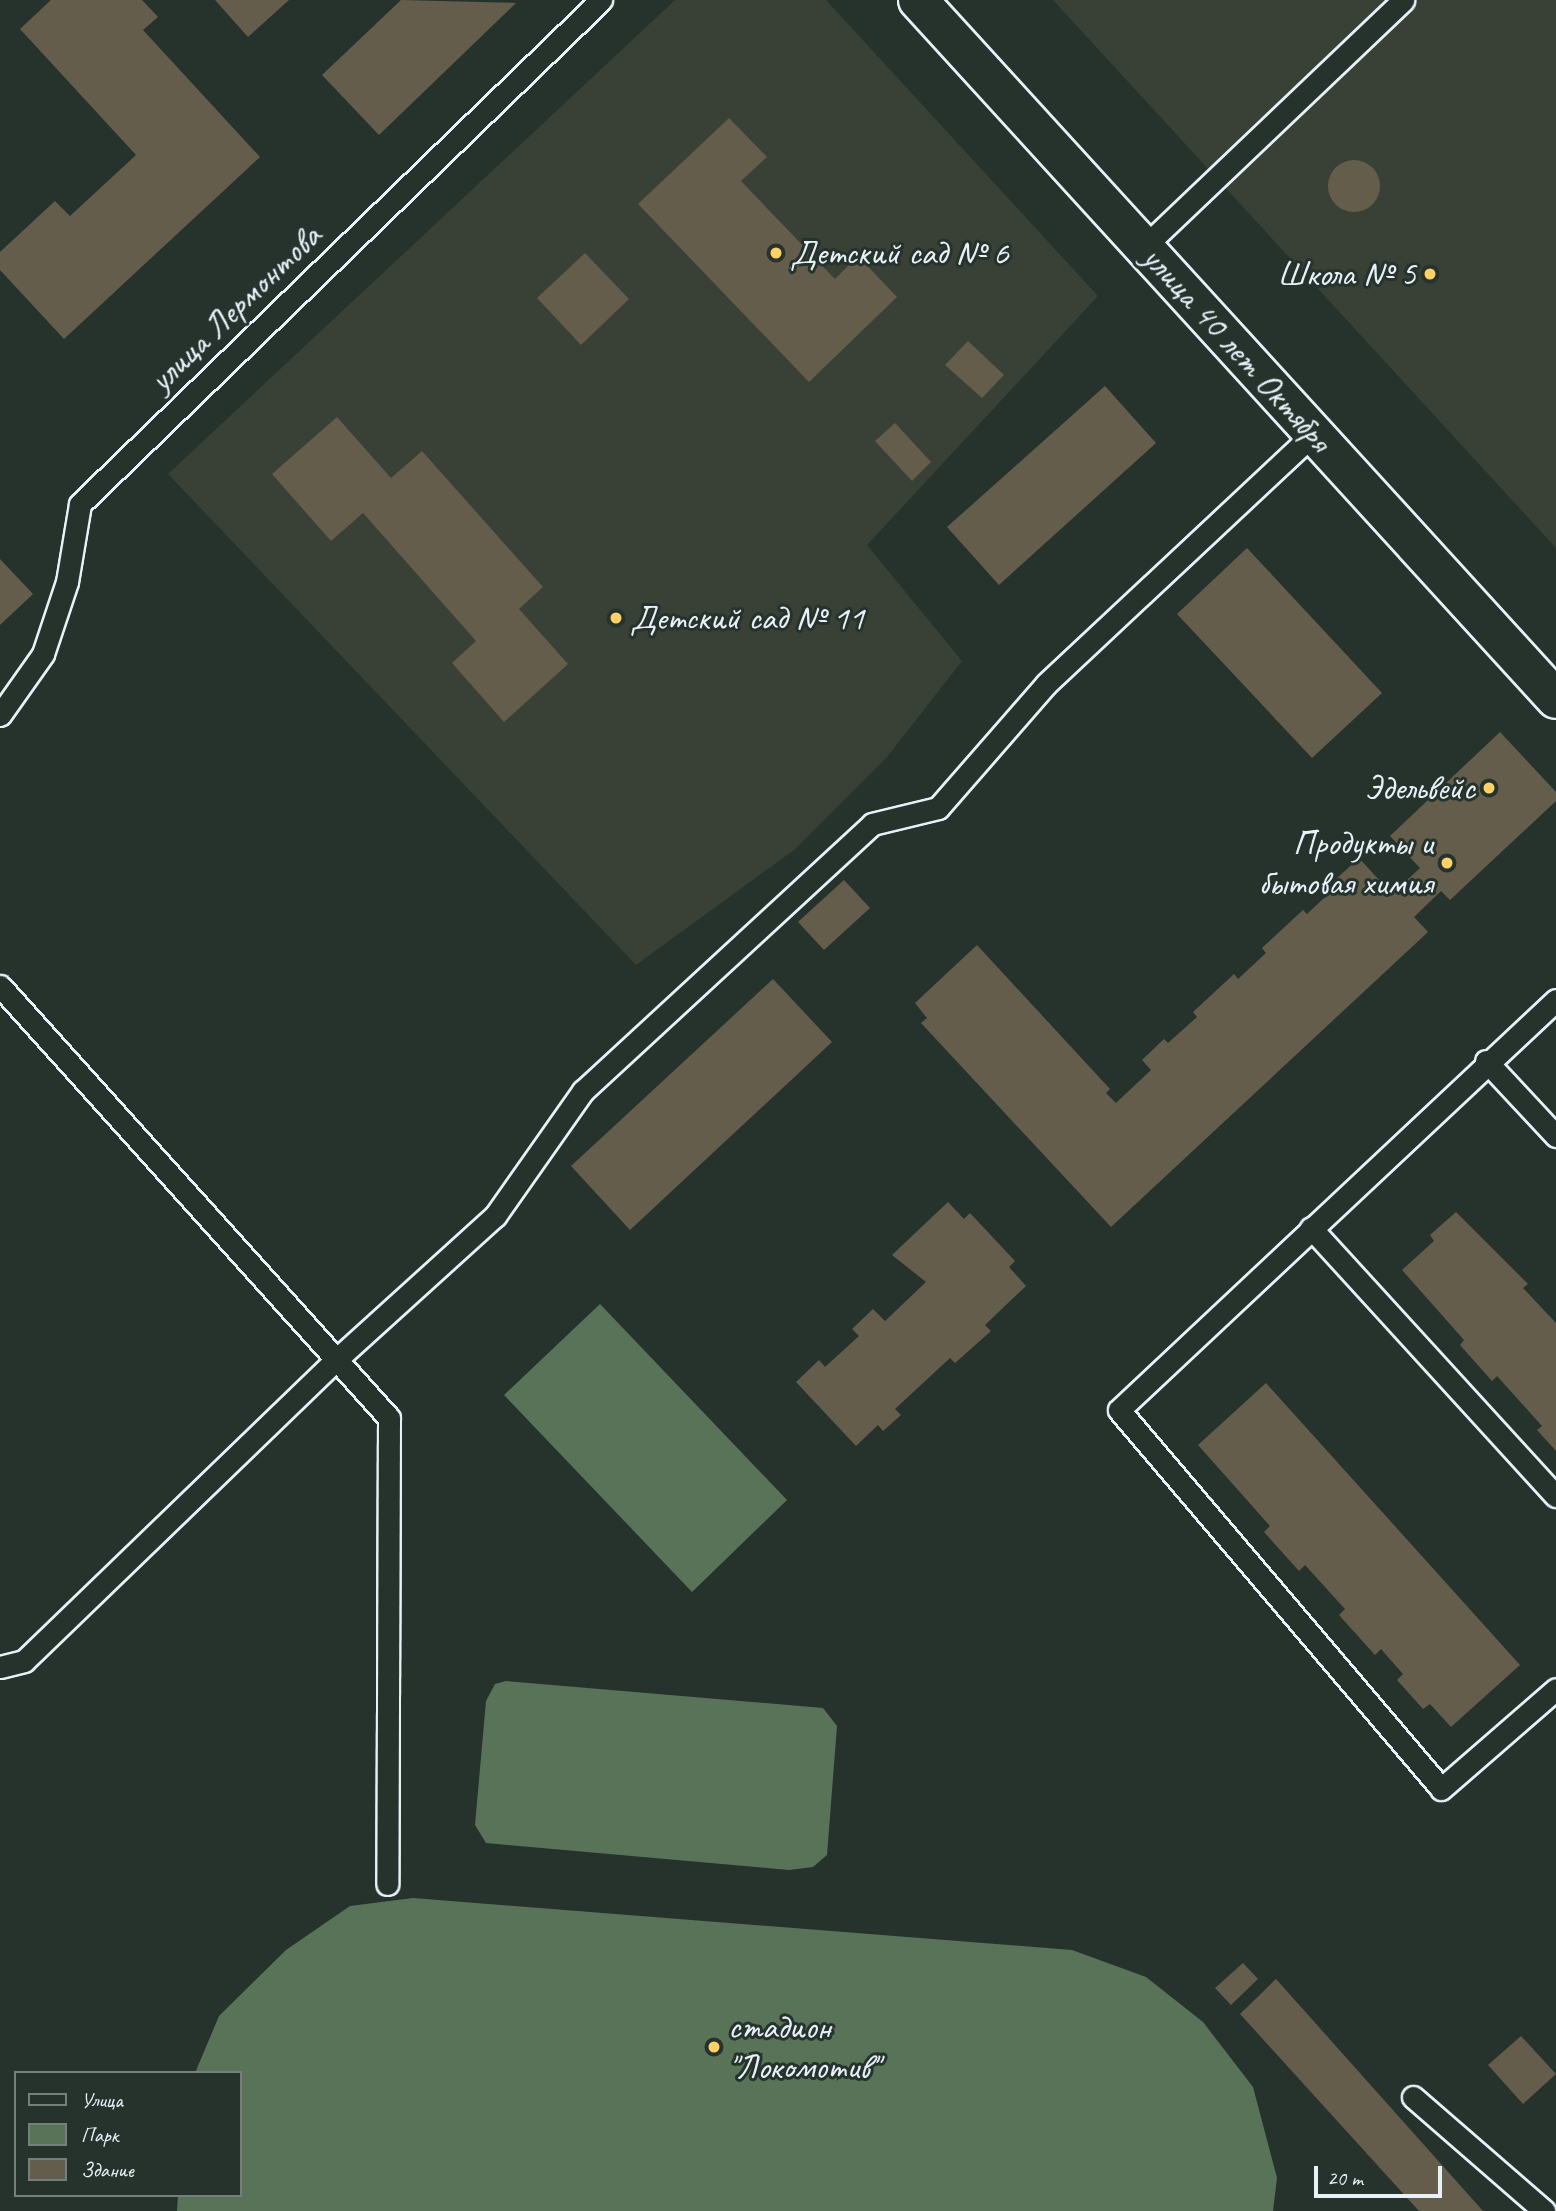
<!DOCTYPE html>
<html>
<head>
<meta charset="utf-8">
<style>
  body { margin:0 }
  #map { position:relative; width:1556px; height:2211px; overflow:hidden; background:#26332d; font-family:Caveat,sans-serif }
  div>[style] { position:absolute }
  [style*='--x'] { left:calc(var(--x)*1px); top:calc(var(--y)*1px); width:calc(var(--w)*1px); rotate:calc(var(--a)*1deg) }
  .built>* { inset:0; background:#394036 }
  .green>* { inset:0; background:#597358 }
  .building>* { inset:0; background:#645d4c }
  .round { border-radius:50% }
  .roads { filter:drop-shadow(2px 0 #e8f1f8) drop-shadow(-2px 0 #e8f1f8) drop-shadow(0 2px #e8f1f8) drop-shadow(0 -2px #e8f1f8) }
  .service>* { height:21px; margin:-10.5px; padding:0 10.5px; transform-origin:10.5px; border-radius:10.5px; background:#26332d }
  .minor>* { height:38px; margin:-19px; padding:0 19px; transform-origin:19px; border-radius:19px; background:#26332d }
  .dots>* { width:19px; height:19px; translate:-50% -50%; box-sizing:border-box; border:4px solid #26332d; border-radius:50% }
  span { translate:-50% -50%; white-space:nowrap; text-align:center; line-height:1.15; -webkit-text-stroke:6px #26332d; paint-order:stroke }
  .poi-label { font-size:35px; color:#e8f1f8 }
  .left { translate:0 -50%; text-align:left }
  .right { translate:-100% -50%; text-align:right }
  .street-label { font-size:35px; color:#e8f1f8 }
  .legend { position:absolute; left:14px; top:2071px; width:228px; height:126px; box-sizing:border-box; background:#26332d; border:2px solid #747f7e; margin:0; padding:9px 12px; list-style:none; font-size:21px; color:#e8f1f8 }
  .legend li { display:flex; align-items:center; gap:14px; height:35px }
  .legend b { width:35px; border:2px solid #747f7e }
  .scale { position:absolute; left:1314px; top:2166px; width:128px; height:32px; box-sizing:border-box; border:4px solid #e8f1f8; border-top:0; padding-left:9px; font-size:21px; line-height:24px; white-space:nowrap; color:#e8f1f8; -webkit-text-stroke:5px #26332d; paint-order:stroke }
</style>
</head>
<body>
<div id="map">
  <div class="built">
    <div style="clip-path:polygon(675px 0,826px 0,1098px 296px,867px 545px,962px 661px,887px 757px,794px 850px,636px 965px,168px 474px)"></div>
    <div style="clip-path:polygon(1053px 0,1556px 0,1556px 548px)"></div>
  </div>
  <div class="green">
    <div style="clip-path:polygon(600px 1304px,787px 1500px,692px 1592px,504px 1395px)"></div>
    <div style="clip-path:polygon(506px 1681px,823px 1708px,837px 1726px,827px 1855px,813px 1867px,789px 1870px,486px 1843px,475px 1825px,486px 1701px,495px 1684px)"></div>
    <div style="clip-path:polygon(413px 1898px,1072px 1950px,1146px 1977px,1203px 2022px,1253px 2087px,1277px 2178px,1273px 2211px,177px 2211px,178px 2195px,240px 2195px,240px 2073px,195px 2073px,219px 2016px,286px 1950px,350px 1906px)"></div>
  </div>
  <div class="building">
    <div style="clip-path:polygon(51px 0,142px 0,158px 17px,143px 30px,260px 157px,64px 339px,0 270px,0 252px,55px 201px,70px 216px,136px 155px,20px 29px)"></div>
    <div style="clip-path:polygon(215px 0,289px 0,248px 37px)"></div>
    <div style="clip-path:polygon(401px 0,516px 3px,379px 135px,322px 75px)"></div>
    <div style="clip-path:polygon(729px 118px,767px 157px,741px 181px,835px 279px,858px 256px,897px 297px,809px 382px,638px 204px)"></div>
    <div class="round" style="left:1328px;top:160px;width:52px;height:52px"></div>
    <div style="clip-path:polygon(585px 253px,629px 299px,581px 345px,537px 298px)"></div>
    <div style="clip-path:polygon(968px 341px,1004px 375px,982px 398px,945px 365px)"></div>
    <div style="clip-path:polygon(1105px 386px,1156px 443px,999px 585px,947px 527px)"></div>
    <div style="clip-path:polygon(337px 417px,391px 478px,422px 451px,543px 587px,519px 609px,568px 664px,504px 722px,452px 663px,476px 641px,363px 513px,331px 541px,272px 474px)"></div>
    <div style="clip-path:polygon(895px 423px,931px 462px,912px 481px,875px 441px)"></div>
    <div style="clip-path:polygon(1247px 548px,1382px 693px,1312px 758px,1177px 614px)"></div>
    <div style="clip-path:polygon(0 559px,33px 594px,0 625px)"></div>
    <div style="clip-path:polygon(1500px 732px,1556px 792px,1556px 801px,1450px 900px,1441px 891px,1414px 917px,1428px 932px,1111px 1227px,921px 1023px,927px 1018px,915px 1003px,977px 945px,1110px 1089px,1106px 1093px,1116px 1103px,1151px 1070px,1142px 1060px,1164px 1039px,1168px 1043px,1197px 1017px,1193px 1012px,1234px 974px,1238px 979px,1266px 953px,1262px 948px,1303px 910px,1307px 914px,1339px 884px,1335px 880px,1359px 858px,1392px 894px,1420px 868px,1390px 836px)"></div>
    <div style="clip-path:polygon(844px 880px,870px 908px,824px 950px,798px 922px)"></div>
    <div style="clip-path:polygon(773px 979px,832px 1042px,630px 1230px,571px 1166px)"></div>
    <div style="clip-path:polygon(948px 1202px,964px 1219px,970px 1213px,1015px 1261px,1009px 1267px,1026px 1286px,985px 1325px,991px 1331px,955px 1363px,950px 1358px,895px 1409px,901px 1415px,883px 1431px,878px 1425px,856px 1446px,796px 1382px,819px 1360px,825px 1367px,859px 1336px,852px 1329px,873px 1309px,885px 1321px,926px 1282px,892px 1255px)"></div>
    <div style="clip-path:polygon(1456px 1212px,1528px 1284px,1523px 1288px,1556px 1323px,1556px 1451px,1537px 1430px,1542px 1426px,1497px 1376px,1492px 1381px,1460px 1345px,1464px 1340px,1402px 1270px,1434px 1241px,1430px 1235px)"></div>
    <div style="clip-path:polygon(1266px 1383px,1520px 1665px,1451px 1727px,1430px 1704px,1423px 1709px,1397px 1680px,1403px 1674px,1381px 1649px,1375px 1655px,1339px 1615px,1345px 1609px,1305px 1565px,1299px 1571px,1264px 1532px,1270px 1526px,1198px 1445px)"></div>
    <div style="clip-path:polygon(1243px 1963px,1258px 1979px,1231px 2005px,1215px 1988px)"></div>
    <div style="clip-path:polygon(1276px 1979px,1483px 2211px,1419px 2211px,1240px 2014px)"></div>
    <div style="clip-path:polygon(1521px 2036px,1556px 2074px,1523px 2104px,1488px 2065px)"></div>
  </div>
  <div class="roads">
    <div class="service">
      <div style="--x:1144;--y:247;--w:358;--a:-43.6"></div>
      <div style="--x:0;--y:715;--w:75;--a:-54.8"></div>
      <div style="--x:43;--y:654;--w:76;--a:-71.6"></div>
      <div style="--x:67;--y:582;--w:79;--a:-80.5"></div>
      <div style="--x:80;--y:504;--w:725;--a:-44.05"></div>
      <div style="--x:0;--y:986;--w:581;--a:48"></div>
      <div style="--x:389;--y:1418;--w:466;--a:90.2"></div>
      <div style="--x:1556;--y:1000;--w:599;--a:136.83"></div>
      <div style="--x:1119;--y:1410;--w:497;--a:49.6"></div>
      <div style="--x:1441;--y:1789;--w:152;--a:-41"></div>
      <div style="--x:1486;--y:1061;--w:103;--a:47"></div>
      <div style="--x:1311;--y:1228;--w:363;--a:47.6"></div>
      <div style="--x:0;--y:1667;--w:25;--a:-14"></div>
      <div style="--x:24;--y:1661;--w:434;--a:-44"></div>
      <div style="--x:336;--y:1360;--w:215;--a:-42.2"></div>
      <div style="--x:495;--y:1216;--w:153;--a:-54.9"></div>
      <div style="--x:583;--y:1091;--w:393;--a:-42.7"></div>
      <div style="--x:872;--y:824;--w:68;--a:-13.6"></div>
      <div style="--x:938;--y:808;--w:164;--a:-48.9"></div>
      <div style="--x:1046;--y:684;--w:367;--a:-43.1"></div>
      <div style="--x:1413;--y:2097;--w:174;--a:41"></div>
    </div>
    <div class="minor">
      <div style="--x:918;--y:0;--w:946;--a:47.61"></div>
    </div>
  </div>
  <div class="dots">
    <div style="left:776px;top:253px;background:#ffd166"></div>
    <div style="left:1430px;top:274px;background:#ffd166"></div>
    <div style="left:616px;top:618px;background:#ffd166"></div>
    <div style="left:1489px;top:788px;background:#ffd166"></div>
    <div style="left:1447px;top:863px;background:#ffd166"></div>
    <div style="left:714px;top:2047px;background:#ffd166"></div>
  </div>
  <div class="poi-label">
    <span class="left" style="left:790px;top:253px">Детский сад № 6</span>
    <span class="right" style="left:1416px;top:274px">Школа № 5</span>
    <span class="left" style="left:630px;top:618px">Детский сад № 11</span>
    <span class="right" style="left:1475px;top:788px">Эдельвейс</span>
    <span class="right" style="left:1433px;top:863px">Продукты и<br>бытовая химия</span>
    <span class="left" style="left:728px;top:2047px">стадион<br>"Локомотив"</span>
  </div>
  <div class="street-label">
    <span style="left:235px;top:308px;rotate:-44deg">улица Лермонтова</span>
    <span style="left:1237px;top:349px;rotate:48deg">улица 40 лет Октября</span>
  </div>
  <ul class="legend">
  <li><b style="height:9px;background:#26332d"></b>Улица</li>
  <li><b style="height:19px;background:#597358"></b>Парк</li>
  <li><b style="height:19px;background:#645d4c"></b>Здание</li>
  </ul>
  <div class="scale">20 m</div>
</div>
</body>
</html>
